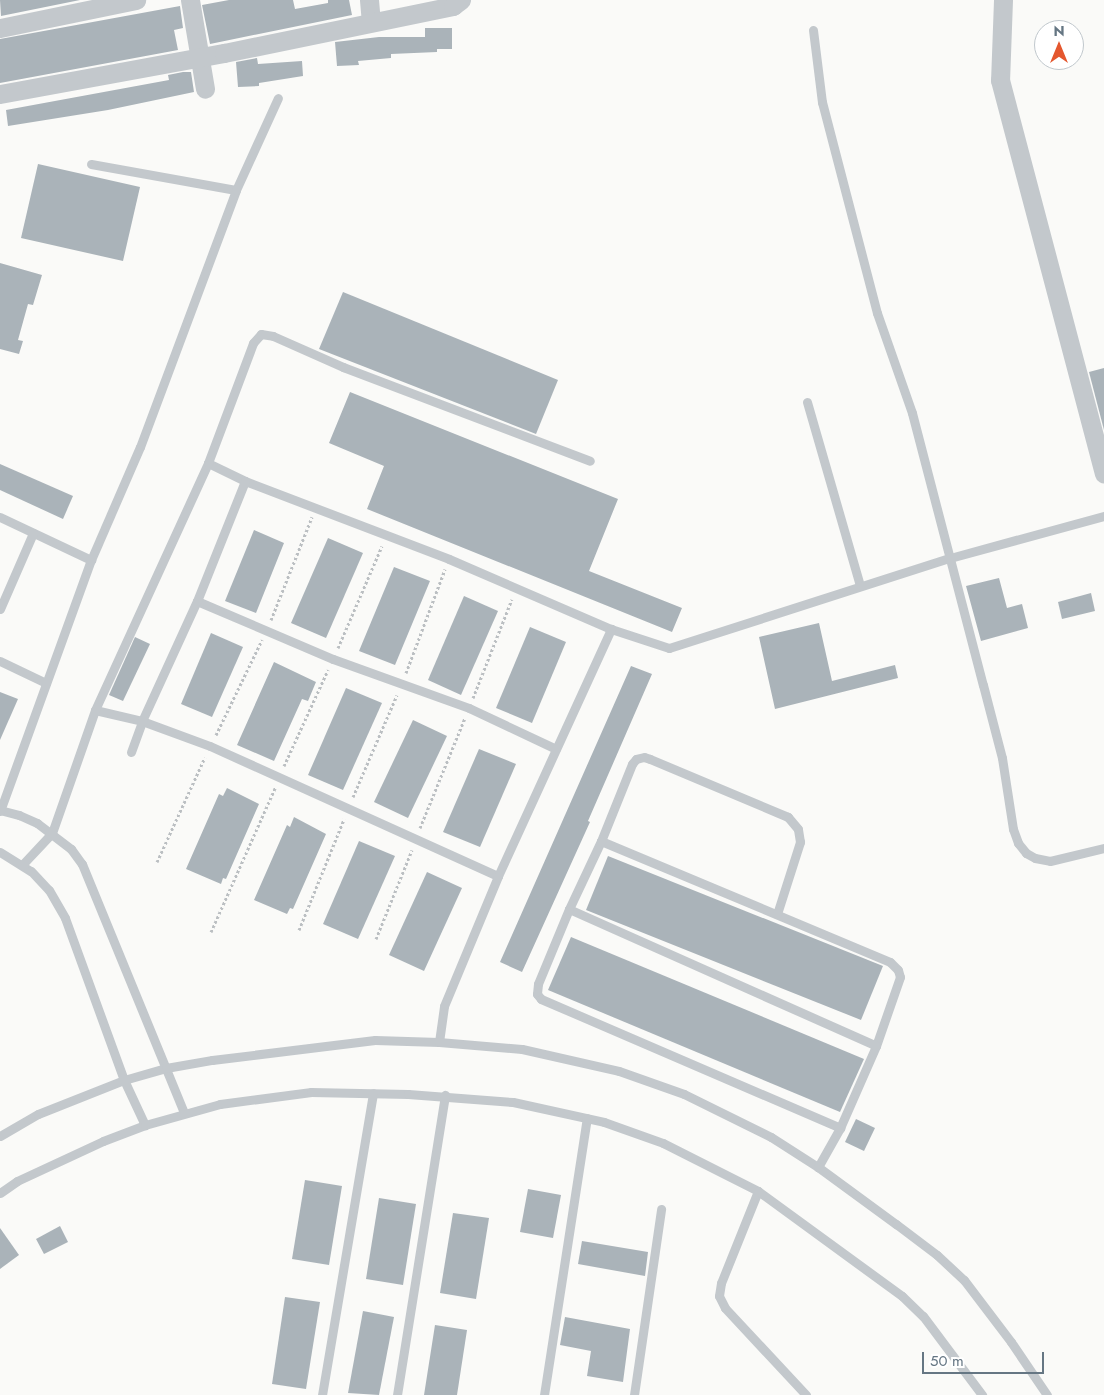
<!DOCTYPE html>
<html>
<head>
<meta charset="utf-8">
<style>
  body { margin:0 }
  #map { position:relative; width:1104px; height:1395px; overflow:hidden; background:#fafaf8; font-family:Jost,sans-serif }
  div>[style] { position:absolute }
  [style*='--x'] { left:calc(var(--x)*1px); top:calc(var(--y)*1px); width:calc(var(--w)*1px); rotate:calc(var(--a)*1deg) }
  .building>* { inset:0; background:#aab3b9 }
  .path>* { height:3px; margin-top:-1.5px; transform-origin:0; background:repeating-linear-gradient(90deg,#bbbfc2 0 2.5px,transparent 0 5px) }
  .lane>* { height:9px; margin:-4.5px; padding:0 4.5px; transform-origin:4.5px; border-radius:4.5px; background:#c3c8cc }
  .street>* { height:19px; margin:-9.5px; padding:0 9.5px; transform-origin:9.5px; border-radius:9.5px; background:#c3c8cc }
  span { translate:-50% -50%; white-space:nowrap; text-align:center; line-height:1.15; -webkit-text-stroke:5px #fff; paint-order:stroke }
  .north { position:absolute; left:1034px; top:20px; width:50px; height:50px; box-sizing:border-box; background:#fff; border:1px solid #c1c8cd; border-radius:50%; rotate:0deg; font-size:14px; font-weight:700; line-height:20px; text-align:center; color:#657683 }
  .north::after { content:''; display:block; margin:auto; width:18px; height:22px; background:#e4572e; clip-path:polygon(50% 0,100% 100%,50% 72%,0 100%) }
  .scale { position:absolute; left:922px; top:1352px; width:122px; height:22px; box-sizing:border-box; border:2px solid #657683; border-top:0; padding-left:6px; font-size:15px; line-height:18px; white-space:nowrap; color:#657683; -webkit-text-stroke:4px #fff; paint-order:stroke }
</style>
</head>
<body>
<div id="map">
  <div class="building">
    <div style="clip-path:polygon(0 0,80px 0,1px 16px)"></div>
    <div style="clip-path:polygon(229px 0,293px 0,295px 9px,328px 3px,328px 0,349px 0,352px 15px,210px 44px,202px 5px)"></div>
    <div style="clip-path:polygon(180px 6px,183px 28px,174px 30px,178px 50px,0 83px,0 39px)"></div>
    <div style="clip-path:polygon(425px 28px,452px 28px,452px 49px,437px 49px,437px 52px,391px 54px,391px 58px,358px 61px,359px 65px,337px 66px,335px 42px,379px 37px,425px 37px)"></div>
    <div style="clip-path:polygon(257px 58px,258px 64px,302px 61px,303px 76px,259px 83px,259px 86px,238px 87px,236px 62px)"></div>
    <div style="clip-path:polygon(183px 72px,191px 72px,194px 92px,108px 110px,8px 126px,6px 110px,169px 80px,168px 75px)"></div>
    <div style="clip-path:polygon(38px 164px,140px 187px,123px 261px,21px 238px)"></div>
    <div style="clip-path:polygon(0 263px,42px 275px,33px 305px,28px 304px,18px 340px,23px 341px,19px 354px,0 349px)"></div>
    <div style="clip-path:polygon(343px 292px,558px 380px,536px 434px,319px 349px)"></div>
    <div style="clip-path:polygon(1104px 368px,1104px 430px,1089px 372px)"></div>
    <div style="clip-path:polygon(350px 392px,618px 499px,589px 571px,682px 608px,672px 632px,367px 509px,384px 466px,329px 443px)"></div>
    <div style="clip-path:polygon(0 464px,73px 496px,63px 519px,0 490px)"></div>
    <div style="clip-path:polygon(254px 530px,284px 543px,256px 613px,225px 601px)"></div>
    <div style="clip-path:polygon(328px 538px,363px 553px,326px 638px,291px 623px)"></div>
    <div style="clip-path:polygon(394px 567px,430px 581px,395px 665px,359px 651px)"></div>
    <div style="clip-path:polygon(999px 578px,1007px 608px,1022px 604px,1028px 628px,981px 641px,966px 586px)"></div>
    <div style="clip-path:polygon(1091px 593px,1095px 611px,1062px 619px,1058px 602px)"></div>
    <div style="clip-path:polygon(464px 596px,498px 611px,461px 695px,428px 680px)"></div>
    <div style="clip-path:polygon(819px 623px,832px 681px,895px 665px,898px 678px,775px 709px,759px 637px)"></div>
    <div style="clip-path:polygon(530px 627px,566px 642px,532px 723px,496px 708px)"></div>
    <div style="clip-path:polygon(211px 633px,243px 647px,212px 717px,181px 704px)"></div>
    <div style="clip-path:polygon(135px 637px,150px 644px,123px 701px,109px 695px)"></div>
    <div style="clip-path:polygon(274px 662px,316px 682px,308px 701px,302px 699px,274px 761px,237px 745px)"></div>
    <div style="clip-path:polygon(631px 666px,652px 674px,588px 821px,590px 822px,522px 972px,500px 962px)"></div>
    <div style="clip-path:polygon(346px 688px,382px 703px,343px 790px,308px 775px)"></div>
    <div style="clip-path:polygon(0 692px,18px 699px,0 740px)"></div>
    <div style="clip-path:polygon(413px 720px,447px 736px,408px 818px,374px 802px)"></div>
    <div style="clip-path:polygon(479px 749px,516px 764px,480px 847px,443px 832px)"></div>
    <div style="clip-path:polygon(227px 788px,259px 804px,226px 879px,223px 878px,221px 884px,186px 869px,219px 794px,223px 796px)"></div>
    <div style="clip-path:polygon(294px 817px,326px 834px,293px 909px,290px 908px,287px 914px,254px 900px,287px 825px,290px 827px)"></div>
    <div style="clip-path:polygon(359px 841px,395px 856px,358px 939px,323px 924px)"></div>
    <div style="clip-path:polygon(608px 856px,883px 966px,861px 1020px,586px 910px)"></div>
    <div style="clip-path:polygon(427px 872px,462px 888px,424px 971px,389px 955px)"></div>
    <div style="clip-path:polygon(571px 937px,864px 1059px,840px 1112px,548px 990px)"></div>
    <div style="clip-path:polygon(856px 1119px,875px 1128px,864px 1151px,845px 1142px)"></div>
    <div style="clip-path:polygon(305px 1180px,342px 1186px,329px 1265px,292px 1259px)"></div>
    <div style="clip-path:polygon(528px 1189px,561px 1195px,553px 1238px,520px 1232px)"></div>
    <div style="clip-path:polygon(379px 1198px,416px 1204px,403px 1285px,366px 1279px)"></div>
    <div style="clip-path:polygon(453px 1213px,489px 1218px,476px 1299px,440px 1293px)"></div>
    <div style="clip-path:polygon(60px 1226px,68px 1242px,44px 1254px,36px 1239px)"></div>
    <div style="clip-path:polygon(0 1228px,19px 1255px,0 1269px)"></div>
    <div style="clip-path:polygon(582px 1241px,648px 1252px,645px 1276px,578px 1264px)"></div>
    <div style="clip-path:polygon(285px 1297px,320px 1302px,306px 1389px,272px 1384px)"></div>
    <div style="clip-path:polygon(363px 1311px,394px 1317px,379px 1395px,348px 1393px)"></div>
    <div style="clip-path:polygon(565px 1317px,630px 1329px,623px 1382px,587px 1376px,591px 1351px,560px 1345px)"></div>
    <div style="clip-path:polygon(435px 1325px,467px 1330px,457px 1395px,424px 1395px)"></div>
  </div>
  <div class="path">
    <div style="--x:271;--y:620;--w:111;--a:-68.3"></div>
    <div style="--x:338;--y:648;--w:111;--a:-66.7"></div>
    <div style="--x:406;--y:673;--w:111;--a:-69.4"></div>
    <div style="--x:473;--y:698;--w:106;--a:-68.5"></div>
    <div style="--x:216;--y:735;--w:106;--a:-64.2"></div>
    <div style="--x:284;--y:766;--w:106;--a:-65.4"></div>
    <div style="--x:353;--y:797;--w:111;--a:-66.7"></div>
    <div style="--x:420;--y:828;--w:119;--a:-67.8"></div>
    <div style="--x:157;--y:862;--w:115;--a:-65.4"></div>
    <div style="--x:299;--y:930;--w:120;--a:-67.9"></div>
    <div style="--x:211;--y:932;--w:158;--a:-66"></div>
    <div style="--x:376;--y:939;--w:96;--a:-68"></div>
  </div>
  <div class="lane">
    <div style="--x:813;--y:30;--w:73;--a:82.9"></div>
    <div style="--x:822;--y:102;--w:218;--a:75.4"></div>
    <div style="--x:877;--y:313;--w:106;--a:70.7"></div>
    <div style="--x:912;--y:413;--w:281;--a:75.4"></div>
    <div style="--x:983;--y:685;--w:75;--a:75.4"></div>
    <div style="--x:1002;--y:758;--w:72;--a:81.2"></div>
    <div style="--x:1013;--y:829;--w:15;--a:70"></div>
    <div style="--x:1018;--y:843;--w:13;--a:51"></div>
    <div style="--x:1026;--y:853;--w:10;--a:29"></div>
    <div style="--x:1035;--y:858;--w:15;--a:11"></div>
    <div style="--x:1050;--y:861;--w:56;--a:-13.5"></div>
    <div style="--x:91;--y:164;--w:147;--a:10.2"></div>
    <div style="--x:807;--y:402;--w:191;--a:73.9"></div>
    <div style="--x:208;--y:463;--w:41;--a:25.9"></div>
    <div style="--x:245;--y:481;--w:218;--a:20.9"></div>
    <div style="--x:449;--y:559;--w:176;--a:23.4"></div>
    <div style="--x:611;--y:629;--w:61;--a:18.1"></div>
    <div style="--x:669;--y:648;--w:295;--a:-17.8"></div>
    <div style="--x:950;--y:558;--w:160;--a:-15.3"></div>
    <div style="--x:0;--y:517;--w:101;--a:25.3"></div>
    <div style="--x:197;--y:601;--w:148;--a:23.1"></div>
    <div style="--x:333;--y:659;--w:145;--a:19.8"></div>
    <div style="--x:469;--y:708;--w:96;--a:25.2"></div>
    <div style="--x:0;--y:609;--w:83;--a:-66.5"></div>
    <div style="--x:0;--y:661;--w:51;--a:25.6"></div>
    <div style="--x:95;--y:710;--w:48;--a:13.2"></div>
    <div style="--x:142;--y:721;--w:72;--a:20.2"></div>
    <div style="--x:210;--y:746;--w:316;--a:24.3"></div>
    <div style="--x:131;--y:752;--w:33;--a:-70"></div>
    <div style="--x:142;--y:721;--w:132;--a:-65.4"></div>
    <div style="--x:197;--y:601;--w:129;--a:-68.2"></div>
    <div style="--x:0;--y:810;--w:20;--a:15"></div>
    <div style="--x:19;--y:815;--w:20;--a:24"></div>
    <div style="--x:37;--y:823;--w:43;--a:37.4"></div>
    <div style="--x:71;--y:849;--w:19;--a:54"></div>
    <div style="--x:82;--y:864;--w:269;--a:67.7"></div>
    <div style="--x:0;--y:811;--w:267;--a:-70.1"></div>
    <div style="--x:91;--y:560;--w:123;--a:-66.6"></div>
    <div style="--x:140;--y:447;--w:274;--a:-69.5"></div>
    <div style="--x:236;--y:190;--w:101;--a:-65.5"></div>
    <div style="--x:601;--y:841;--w:313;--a:22.7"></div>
    <div style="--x:890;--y:962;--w:11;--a:45"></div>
    <div style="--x:898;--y:970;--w:7;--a:74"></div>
    <div style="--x:900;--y:977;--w:73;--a:109.2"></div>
    <div style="--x:876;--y:1046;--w:90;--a:113.7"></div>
    <div style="--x:840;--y:1128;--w:45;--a:119.4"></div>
    <div style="--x:0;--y:852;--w:36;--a:32"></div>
    <div style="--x:31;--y:871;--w:26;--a:47"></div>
    <div style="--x:49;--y:890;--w:32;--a:60"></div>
    <div style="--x:65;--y:918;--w:172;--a:70"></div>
    <div style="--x:124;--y:1080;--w:50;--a:65"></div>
    <div style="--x:22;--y:865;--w:44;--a:-46.8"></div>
    <div style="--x:52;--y:833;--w:130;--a:-70.7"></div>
    <div style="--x:95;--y:710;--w:272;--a:-65.4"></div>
    <div style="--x:208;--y:463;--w:128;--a:-69.4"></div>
    <div style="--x:253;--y:343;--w:12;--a:-48"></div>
    <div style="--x:261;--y:334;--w:12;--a:9"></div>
    <div style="--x:273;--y:336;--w:77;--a:23.9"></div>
    <div style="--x:343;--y:367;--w:264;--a:20.8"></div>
    <div style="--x:569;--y:909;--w:336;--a:24"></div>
    <div style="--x:777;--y:914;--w:76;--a:-72.3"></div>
    <div style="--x:800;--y:842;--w:13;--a:-99"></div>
    <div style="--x:798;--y:829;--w:16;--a:-130"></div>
    <div style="--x:788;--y:817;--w:150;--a:-157.2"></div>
    <div style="--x:650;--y:759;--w:6;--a:-162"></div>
    <div style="--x:644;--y:757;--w:8;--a:166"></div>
    <div style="--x:636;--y:759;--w:6;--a:129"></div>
    <div style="--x:632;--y:764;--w:83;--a:111.9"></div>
    <div style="--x:601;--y:841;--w:75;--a:115.2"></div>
    <div style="--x:569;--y:909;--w:81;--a:112.5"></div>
    <div style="--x:538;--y:984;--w:10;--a:96"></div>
    <div style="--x:537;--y:994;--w:6;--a:51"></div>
    <div style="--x:541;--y:999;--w:326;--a:23.3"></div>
    <div style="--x:439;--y:1042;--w:36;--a:-82"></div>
    <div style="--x:444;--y:1006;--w:141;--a:-67.4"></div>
    <div style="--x:498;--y:876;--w:272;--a:-65.4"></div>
    <div style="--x:0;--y:1136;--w:44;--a:-30.1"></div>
    <div style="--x:38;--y:1114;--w:92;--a:-21.6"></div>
    <div style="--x:124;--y:1080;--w:44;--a:-15.9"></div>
    <div style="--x:166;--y:1068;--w:47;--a:-9.9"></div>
    <div style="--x:212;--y:1060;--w:164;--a:-7"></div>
    <div style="--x:375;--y:1040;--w:64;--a:1.8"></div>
    <div style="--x:439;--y:1042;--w:83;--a:4.8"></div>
    <div style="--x:522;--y:1049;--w:99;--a:12.8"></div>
    <div style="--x:619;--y:1071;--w:69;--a:19.5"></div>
    <div style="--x:684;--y:1094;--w:97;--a:26.3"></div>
    <div style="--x:771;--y:1137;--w:56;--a:32.6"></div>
    <div style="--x:818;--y:1167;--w:97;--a:36.2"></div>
    <div style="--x:896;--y:1224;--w:51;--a:37.1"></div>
    <div style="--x:937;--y:1255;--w:37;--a:43"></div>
    <div style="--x:964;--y:1280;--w:78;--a:52.8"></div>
    <div style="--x:1011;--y:1342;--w:64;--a:55.8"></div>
    <div style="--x:758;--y:1191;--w:99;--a:111.9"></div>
    <div style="--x:721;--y:1283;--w:13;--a:99"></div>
    <div style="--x:719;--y:1296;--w:13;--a:63"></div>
    <div style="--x:725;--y:1308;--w:119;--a:47"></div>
    <div style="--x:0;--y:1193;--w:21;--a:-35"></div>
    <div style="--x:17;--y:1181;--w:95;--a:-24.9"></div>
    <div style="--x:103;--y:1141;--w:45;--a:-20.9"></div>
    <div style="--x:145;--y:1125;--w:78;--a:-15.6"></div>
    <div style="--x:220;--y:1104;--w:92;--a:-7.5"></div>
    <div style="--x:311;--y:1092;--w:97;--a:1.2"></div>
    <div style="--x:408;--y:1094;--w:105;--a:4.4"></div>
    <div style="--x:513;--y:1102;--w:93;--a:12.4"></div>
    <div style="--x:604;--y:1122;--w:63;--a:19.6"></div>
    <div style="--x:663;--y:1143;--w:106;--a:26.8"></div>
    <div style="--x:758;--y:1191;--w:178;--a:36.1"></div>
    <div style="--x:902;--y:1296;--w:29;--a:44"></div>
    <div style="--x:923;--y:1316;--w:99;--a:53.2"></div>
    <div style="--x:322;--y:1395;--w:306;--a:-80.4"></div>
    <div style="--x:397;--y:1395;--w:304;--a:-80.9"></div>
    <div style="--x:544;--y:1395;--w:280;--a:-81.2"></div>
    <div style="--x:634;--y:1395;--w:188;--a:-81.7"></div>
  </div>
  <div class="street">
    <div style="--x:190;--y:0;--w:90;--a:80.4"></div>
    <div style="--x:369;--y:0;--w:22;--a:85"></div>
    <div style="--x:1003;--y:0;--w:80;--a:92.1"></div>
    <div style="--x:1000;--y:80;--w:407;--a:75.2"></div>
    <div style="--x:0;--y:28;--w:139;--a:-11.6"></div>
    <div style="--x:0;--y:94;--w:228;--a:-10.4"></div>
    <div style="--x:224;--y:53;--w:234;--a:-11.6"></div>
    <div style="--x:453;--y:6;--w:10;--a:-37"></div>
  </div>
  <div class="north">N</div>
  <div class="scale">50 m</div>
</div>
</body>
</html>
